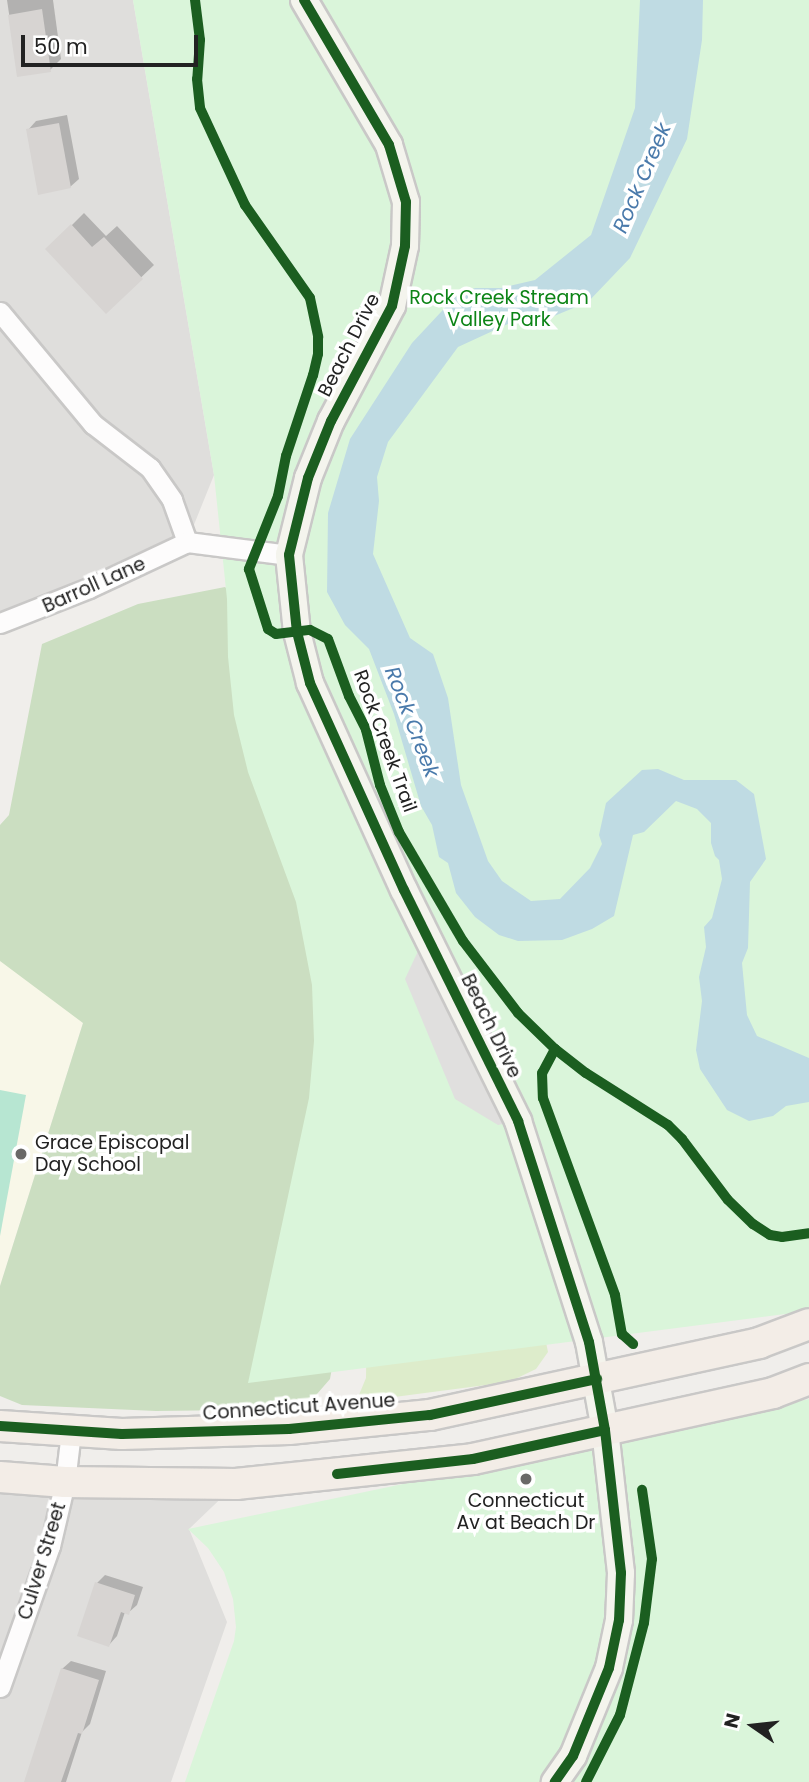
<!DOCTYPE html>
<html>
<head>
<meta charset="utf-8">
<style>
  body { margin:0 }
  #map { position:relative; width:809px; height:1782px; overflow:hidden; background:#f0eeeb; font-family:Poppins,sans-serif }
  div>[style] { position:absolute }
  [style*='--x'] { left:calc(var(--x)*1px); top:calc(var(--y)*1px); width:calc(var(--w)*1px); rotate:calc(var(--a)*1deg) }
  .residential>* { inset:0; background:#dfdedc }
  .education>* { inset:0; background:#f8f7e8 }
  .grass>* { inset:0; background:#ddeccb }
  .forest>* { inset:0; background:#cbdec1 }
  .park>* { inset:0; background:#daf5da }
  .pitch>* { inset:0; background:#b7e6d2 }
  .parking>* { inset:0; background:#e0dfde }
  .water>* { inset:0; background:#bfdbe3 }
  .shadow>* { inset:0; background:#0003 }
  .building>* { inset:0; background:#d7d4d2 }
  .roads { filter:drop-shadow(2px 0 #c9c8c7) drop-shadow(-2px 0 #c9c8c7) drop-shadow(0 2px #c9c8c7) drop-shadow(0 -2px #c9c8c7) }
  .street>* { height:19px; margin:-9.5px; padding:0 9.5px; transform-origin:9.5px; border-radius:9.5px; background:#fdfcfc }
  .secondary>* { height:26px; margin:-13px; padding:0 13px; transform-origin:13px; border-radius:13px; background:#f4f4ed }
  .primary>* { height:30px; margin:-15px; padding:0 15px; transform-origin:15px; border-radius:15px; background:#f3ede7 }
  .cycleway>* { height:10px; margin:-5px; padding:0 5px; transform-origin:5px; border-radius:5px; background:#1b5e20 }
  .dots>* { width:19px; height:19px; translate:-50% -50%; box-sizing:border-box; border:4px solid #fff; border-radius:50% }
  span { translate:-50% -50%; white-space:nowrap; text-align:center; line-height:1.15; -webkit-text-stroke:7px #fff; paint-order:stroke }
  .park-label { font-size:19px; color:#0c8416 }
  .street-label { font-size:19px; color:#222 }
  .poi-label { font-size:19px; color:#222 }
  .left { translate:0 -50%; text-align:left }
  .water-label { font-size:21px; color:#4a7aab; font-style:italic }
  .north { position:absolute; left:718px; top:1691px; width:70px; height:70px; -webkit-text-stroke:5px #fff; paint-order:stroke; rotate:284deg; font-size:19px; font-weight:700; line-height:28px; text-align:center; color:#222 }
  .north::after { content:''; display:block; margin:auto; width:24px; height:32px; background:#222; clip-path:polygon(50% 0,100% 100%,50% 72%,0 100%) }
  .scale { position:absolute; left:21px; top:35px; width:177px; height:32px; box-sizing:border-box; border:4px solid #222; border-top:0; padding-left:9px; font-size:21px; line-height:24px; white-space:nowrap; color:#222; -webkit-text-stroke:5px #fff; paint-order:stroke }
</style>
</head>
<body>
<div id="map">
  <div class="residential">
    <div style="clip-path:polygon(0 0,133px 0,214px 475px,187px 542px,0 623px)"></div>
    <div style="clip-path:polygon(0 1477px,236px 1484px,189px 1529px,227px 1622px,171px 1782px,0 1782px)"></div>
  </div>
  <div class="education">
    <div style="clip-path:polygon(0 834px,83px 1023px,0 1286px)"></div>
  </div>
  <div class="grass">
    <div style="clip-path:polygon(504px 1139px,548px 1352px,536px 1369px,509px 1382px,356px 1402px,366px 1378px,367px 1300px)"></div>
  </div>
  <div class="forest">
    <div style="clip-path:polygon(225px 587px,255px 616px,281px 662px,344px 1300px,330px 1379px,304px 1409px,156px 1411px,22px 1405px,0 1396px,0 1286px,83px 1023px,0 961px,0 825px,9px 815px,42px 644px,138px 604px)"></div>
  </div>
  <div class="park">
    <div style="clip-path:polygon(133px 0,809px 0,809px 1311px,248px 1383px,309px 1098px,314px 1041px,312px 985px,296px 902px,248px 772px,234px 715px,228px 657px,227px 599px,214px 475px)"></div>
    <div style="clip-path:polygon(809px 1399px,809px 1782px,185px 1782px,234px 1641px,236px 1627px,233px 1599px,224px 1572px,208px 1548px,188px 1529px)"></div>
  </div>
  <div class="pitch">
    <div style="clip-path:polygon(0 1090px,26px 1095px,0 1236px)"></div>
  </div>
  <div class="parking">
    <div style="clip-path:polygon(426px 934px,518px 1121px,498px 1125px,455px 1099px,405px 979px)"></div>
  </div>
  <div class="water">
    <div style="clip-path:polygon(640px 0,703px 0,702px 40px,687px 139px,630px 258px,588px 302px,542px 321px,510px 323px,458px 347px,388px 442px,377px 477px,379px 501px,373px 554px,410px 638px,433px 654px,448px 698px,461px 785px,488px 861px,502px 881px,531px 901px,560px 899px,590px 868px,602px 844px,599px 835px,606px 803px,642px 770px,658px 769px,684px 780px,736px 780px,754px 794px,766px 859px,750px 882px,748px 948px,742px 963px,747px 1015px,757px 1036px,809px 1058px,809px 1102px,786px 1106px,773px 1116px,749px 1121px,727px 1110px,700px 1069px,696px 1050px,702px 1001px,699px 977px,706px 947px,704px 927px,712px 918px,722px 879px,719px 860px,715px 856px,711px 843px,711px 823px,697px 809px,676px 801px,644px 832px,633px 835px,614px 916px,592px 929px,562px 940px,518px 941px,499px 935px,475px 917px,456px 893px,448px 863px,439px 857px,432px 825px,421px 806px,394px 714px,369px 649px,345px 625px,327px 592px,328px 513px,350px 439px,412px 343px,455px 297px,475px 288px,501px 288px,535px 280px,591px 235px,635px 108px)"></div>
  </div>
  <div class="shadow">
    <div style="clip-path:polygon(7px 0,53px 0,61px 59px,50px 70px,18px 75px)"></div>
    <div style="clip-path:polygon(67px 115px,79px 179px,70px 187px,28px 130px,36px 121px)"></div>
    <div style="clip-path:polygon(84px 213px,106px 236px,117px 226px,154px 265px,106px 311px,48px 249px)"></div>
    <div style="clip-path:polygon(105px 1575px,143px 1587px,137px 1605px,128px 1613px,125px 1612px,117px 1636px,109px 1645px,97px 1583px)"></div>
    <div style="clip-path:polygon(71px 1661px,106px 1671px,90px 1724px,82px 1732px,66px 1782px,26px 1782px,62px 1669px)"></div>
  </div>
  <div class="building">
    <div style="clip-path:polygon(42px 9px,51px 72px,17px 77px,8px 15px)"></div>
    <div style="clip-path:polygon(59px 123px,71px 188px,38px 195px,26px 129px)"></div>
    <div style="clip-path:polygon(71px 224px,92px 247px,104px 237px,143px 279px,106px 314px,45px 249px)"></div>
    <div style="clip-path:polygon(95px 1582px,135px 1595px,129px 1615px,121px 1612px,109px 1647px,77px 1636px)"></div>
    <div style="clip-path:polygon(61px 1668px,99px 1680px,82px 1734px,78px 1733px,61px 1782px,24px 1782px)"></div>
  </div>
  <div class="roads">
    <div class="street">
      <div style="--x:0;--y:312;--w:146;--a:50.3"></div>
      <div style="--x:93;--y:424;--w:72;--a:37.7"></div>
      <div style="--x:150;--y:468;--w:39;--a:55"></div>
      <div style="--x:172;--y:500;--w:45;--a:70.3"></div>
      <div style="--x:187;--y:542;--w:103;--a:7.3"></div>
      <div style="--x:0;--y:623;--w:96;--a:-21.5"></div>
      <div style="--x:89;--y:588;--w:108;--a:-25.1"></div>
      <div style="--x:0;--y:1687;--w:150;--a:-70.5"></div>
      <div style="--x:50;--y:1546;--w:66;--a:-76.8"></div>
      <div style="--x:65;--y:1482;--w:50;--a:-83.2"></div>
    </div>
    <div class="secondary">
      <div style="--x:304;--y:0;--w:168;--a:59.6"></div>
      <div style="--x:389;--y:145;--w:59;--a:73.4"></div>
      <div style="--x:406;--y:202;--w:44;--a:91.3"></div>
      <div style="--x:405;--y:246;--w:61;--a:102.2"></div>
      <div style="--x:392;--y:306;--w:130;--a:117.9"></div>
      <div style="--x:331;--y:421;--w:61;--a:112"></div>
      <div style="--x:308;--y:478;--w:79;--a:103.9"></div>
      <div style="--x:289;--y:555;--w:77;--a:84.1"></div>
      <div style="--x:297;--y:632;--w:53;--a:75.7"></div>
      <div style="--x:310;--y:683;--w:227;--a:65.6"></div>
      <div style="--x:404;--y:890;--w:258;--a:63.7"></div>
      <div style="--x:518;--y:1121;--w:232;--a:72.2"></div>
      <div style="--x:589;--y:1342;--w:89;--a:79.7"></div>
      <div style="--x:605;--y:1430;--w:144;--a:83.6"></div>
      <div style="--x:621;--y:1573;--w:47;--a:92.4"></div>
      <div style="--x:619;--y:1620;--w:49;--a:101.8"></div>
      <div style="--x:609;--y:1668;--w:95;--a:112.2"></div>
      <div style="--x:573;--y:1756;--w:32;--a:125"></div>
    </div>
    <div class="primary">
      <div style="--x:0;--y:1426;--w:122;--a:3.8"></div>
      <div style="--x:122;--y:1434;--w:167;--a:-1.7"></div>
      <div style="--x:289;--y:1429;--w:142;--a:-5.7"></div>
      <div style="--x:430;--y:1415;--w:337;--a:-12.3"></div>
      <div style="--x:759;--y:1343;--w:53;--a:-20.8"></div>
      <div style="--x:0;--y:1477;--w:65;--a:4.4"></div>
      <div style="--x:65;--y:1482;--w:171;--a:0.7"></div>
      <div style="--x:236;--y:1484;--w:238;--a:-6"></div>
      <div style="--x:473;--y:1459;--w:307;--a:-12.4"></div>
      <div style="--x:773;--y:1393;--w:39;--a:-21"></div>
    </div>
  </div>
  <div class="cycleway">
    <div style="--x:195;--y:0;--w:40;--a:82.9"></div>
    <div style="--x:200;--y:40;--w:39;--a:94"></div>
    <div style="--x:197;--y:79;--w:29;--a:84"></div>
    <div style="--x:200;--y:108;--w:107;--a:65.1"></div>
    <div style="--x:245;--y:205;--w:113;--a:55"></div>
    <div style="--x:310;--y:298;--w:40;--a:78"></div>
    <div style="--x:318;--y:337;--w:17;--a:90"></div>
    <div style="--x:318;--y:354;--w:22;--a:103"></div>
    <div style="--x:313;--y:375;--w:85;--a:108.4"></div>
    <div style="--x:286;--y:456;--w:41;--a:101.3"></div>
    <div style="--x:278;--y:496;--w:79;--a:111.7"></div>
    <div style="--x:249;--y:569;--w:63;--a:72.4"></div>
    <div style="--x:268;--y:629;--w:9;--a:32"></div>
    <div style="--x:276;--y:634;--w:34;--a:-7"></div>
    <div style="--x:310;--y:630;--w:20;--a:27"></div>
    <div style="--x:328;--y:639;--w:61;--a:69.8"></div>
    <div style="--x:349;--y:696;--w:38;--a:63"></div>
    <div style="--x:366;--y:730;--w:57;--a:75.7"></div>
    <div style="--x:380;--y:785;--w:51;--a:68"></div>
    <div style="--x:399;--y:832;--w:126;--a:59.6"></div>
    <div style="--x:463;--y:941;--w:91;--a:52.6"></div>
    <div style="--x:518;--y:1013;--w:52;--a:44.2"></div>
    <div style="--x:555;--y:1049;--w:39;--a:38"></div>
    <div style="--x:586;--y:1073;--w:97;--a:32.4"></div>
    <div style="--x:668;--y:1125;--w:20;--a:45"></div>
    <div style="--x:682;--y:1139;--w:76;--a:53"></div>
    <div style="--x:728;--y:1200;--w:35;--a:44"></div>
    <div style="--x:753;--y:1224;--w:20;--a:33"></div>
    <div style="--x:770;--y:1235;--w:12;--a:9"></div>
    <div style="--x:782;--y:1237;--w:27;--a:-8"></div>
    <div style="--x:304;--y:0;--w:168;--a:59.6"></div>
    <div style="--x:389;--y:145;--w:59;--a:73.4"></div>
    <div style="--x:406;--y:202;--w:44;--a:91.3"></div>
    <div style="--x:405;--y:246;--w:61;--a:102.2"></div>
    <div style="--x:392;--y:306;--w:130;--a:117.9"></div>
    <div style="--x:331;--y:421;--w:61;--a:112"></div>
    <div style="--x:308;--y:478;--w:79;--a:103.9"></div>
    <div style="--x:289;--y:555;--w:77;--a:84.1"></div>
    <div style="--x:297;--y:632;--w:53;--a:75.7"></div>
    <div style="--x:310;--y:683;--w:227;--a:65.6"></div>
    <div style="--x:404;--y:890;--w:258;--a:63.7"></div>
    <div style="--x:518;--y:1121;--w:232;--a:72.2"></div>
    <div style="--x:589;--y:1342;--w:89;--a:79.7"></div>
    <div style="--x:605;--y:1430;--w:144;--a:83.6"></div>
    <div style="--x:621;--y:1573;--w:47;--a:92.4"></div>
    <div style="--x:619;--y:1620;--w:49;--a:101.8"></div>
    <div style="--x:609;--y:1668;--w:95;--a:112.2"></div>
    <div style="--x:573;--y:1756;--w:32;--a:125"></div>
    <div style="--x:555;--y:1049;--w:27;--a:118"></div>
    <div style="--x:542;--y:1073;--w:25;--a:88"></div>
    <div style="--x:543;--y:1098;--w:210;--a:69.9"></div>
    <div style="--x:615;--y:1295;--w:40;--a:80"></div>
    <div style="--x:622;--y:1334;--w:15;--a:42"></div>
    <div style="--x:0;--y:1426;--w:122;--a:3.8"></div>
    <div style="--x:122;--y:1434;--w:167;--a:-1.7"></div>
    <div style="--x:289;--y:1429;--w:142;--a:-5.7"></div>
    <div style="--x:430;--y:1415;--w:171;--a:-12.2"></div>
    <div style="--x:337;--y:1474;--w:137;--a:-6.3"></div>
    <div style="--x:473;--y:1459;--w:135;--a:-12.4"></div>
    <div style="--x:586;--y:1782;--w:75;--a:-63.1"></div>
    <div style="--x:620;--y:1715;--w:95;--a:-75.4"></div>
    <div style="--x:644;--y:1623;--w:64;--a:-82.9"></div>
    <div style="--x:652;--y:1559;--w:70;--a:-98.2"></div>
  </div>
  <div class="dots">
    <div style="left:21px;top:1154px;background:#6a6968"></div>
    <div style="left:526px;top:1479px;background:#6a6968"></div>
  </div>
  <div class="park-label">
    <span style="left:499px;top:309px">Rock Creek Stream<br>Valley Park</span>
  </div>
  <div class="street-label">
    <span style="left:349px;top:345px;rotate:-63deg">Beach Drive</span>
    <span style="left:94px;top:585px;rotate:-24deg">Barroll Lane</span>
    <span style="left:385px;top:741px;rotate:70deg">Rock Creek Trail</span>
    <span style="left:491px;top:1026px;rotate:64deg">Beach Drive</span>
    <span style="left:299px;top:1407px;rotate:-4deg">Connecticut Avenue</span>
    <span style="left:42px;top:1561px;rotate:-73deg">Culver Street</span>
  </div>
  <div class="poi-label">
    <span class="left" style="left:35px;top:1154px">Grace Episcopal<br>Day School</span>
    <span style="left:526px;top:1512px">Connecticut<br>Av at Beach Dr</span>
  </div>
  <div class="water-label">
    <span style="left:642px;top:178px;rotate:-67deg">Rock Creek</span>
    <span style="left:412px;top:722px;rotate:69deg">Rock Creek</span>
  </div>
  <div class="north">N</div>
  <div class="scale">50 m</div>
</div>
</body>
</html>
